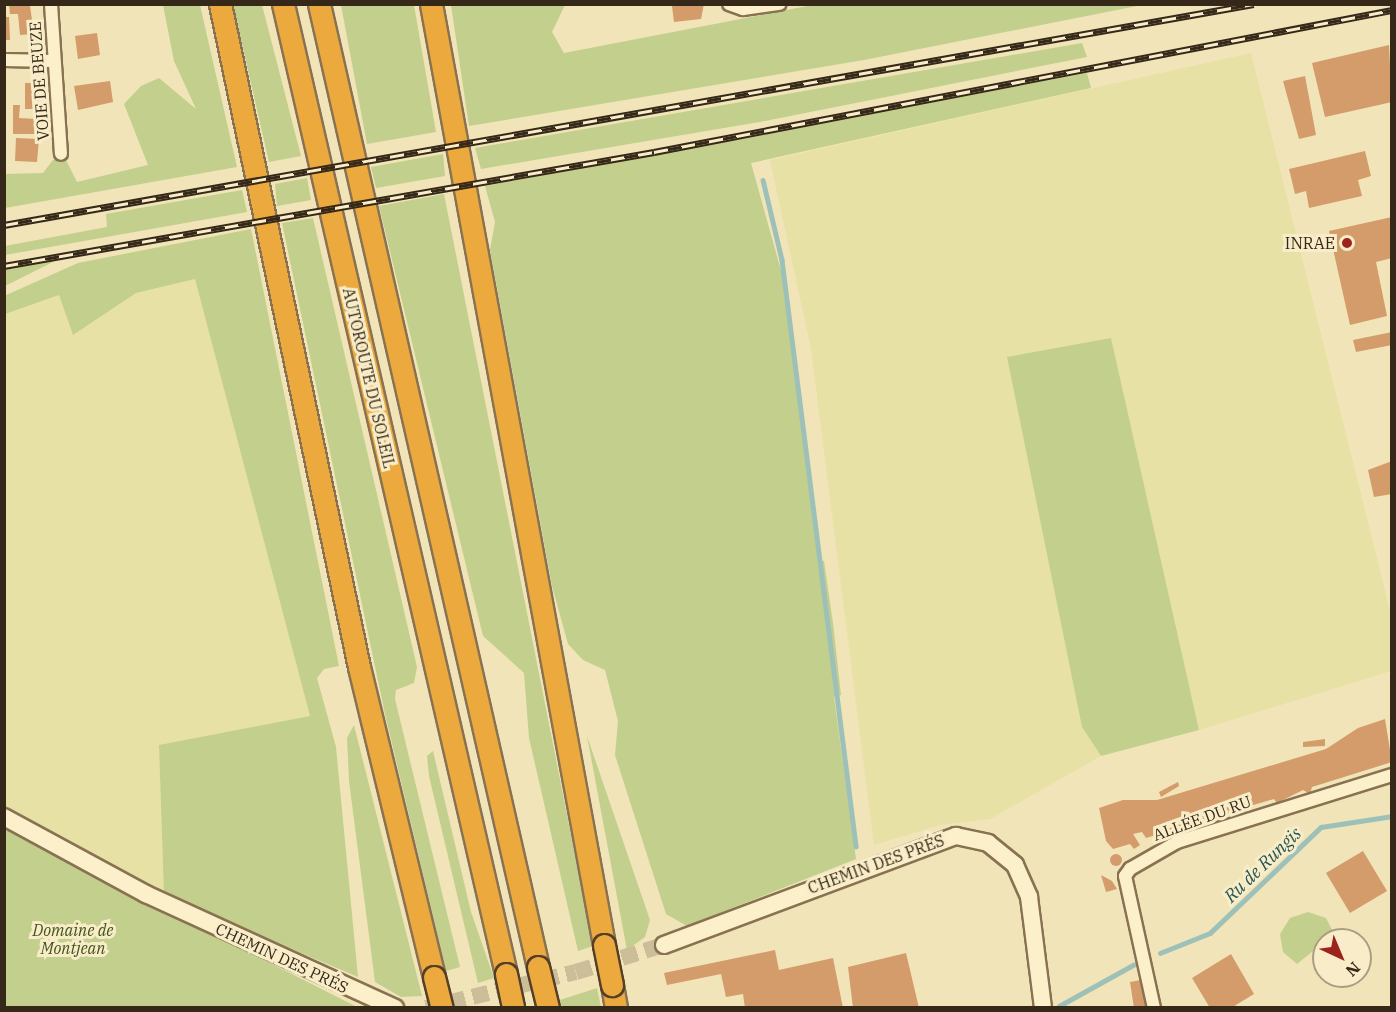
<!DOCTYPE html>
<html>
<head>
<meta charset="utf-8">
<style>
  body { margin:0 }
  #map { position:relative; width:1396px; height:1012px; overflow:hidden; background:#f1e4b8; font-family:"IBM Plex Serif",serif }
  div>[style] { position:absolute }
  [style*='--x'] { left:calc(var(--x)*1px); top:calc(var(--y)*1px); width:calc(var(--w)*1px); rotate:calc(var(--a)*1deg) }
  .farmland>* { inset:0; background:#e7e1a5 }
  .green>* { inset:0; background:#c3cf8c }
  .stream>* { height:4.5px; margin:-2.25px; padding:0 2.25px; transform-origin:2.25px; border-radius:2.25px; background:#9dc1b8 }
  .building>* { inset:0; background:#d39c6a }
  .round { border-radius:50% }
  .secondary-tunnel>* { height:16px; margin-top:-8px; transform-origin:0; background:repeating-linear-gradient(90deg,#cbbe98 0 16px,transparent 0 24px) }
  .roads { filter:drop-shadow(2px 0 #887252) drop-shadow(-2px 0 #887252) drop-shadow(0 2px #887252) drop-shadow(0 -2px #887252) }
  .street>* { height:12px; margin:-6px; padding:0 6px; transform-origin:6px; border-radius:6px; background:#fcf0cb }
  .secondary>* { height:16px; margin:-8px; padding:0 8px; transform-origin:8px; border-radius:8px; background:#fcf0cb }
  .highway>* { height:21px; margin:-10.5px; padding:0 10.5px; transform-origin:10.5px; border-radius:10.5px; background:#eba93e }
  .rail>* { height:7px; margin-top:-3.5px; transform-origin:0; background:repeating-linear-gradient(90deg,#f8edc8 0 14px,#352819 0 28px); box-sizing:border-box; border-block:2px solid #352819 }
  .bridges { filter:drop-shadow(2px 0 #553f27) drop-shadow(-2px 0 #553f27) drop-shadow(0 2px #553f27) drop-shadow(0 -2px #553f27) }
  .highway-bridge>* { height:21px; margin:-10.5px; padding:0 10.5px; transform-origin:10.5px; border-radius:10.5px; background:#eba93e }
  .dots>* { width:16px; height:16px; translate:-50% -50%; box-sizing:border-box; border:3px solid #f8edc8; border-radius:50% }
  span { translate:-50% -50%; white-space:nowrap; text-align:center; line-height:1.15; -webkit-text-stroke:6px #f8edc8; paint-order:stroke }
  .street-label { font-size:16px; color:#352819 }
  .poi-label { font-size:16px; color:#352819 }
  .right { translate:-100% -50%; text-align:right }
  .park-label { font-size:16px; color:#43541d; font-style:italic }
  .water-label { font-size:18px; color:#265757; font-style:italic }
  .frame { position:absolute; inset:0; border:6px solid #352819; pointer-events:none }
  .north { position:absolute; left:1312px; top:928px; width:60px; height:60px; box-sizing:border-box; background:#f8edc8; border:2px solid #aa9e82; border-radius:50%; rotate:136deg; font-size:16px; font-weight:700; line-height:24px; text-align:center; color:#352819 }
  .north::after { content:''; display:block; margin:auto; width:21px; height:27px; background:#9c241d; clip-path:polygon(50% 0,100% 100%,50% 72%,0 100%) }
</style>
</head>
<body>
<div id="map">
  <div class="farmland">
    <div style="clip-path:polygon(1251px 53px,1391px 615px,1391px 671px,1199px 730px,1111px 338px,1007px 357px,1082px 727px,1101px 756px,990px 819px,940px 825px,874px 845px,811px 349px,770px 160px)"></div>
    <div style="clip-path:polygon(195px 279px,310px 716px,159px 745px,164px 895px,5px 806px,4px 314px,59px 295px,73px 335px,136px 293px)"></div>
  </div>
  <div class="green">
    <div style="clip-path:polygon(163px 5px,200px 5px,237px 167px,5px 208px,5px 174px,43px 173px,53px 160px,66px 160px,77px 182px,148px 165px,124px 104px,141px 86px,159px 78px,196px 109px,174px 61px)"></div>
    <div style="clip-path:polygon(233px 5px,262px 5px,301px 156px,269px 162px)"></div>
    <div style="clip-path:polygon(341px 5px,414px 5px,436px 132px,367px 144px)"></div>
    <div style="clip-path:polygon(451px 5px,565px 5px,552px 32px,564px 53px,813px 5px,1142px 5px,864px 60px,469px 126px)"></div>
    <div style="clip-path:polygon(1082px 43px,1087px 57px,765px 121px,481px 169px,475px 148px)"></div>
    <div style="clip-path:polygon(1087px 73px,1091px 88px,751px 163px,782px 274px,818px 561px,824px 561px,833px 623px,841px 695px,834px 697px,856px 859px,687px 926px,666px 914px,615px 755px,618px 721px,605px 670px,583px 660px,568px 644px,552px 586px,490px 250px,495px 222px,485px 186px)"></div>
    <div style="clip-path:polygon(443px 154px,445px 176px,376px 188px,371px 167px)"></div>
    <div style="clip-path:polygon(307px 178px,311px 200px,277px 206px,275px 184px)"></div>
    <div style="clip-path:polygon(242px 190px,247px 212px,5px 255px,5px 246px,107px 227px,106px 214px)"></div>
    <div style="clip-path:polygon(444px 194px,593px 946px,578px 951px,529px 738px,524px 673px,483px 636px,379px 206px)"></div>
    <div style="clip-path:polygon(313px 218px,417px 667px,414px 683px,396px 690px,395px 699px,460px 967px,446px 971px,385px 714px,282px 223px)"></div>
    <div style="clip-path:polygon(251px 229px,339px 666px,324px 669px,317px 678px,336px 747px,358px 977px,164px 895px,159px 745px,310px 716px,195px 279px,136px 293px,73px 335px,59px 295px,5px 314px,4px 296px,78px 263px)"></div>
    <div style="clip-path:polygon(57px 260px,5px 286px,5px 270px)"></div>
    <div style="clip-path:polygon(1111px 338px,1199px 730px,1101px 756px,1082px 727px,1007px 357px)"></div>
    <div style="clip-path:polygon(354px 725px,422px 996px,401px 997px,375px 982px,349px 781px,347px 738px)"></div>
    <div style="clip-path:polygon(587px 736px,650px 920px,645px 937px,627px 950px)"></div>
    <div style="clip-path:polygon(433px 751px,471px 912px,494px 978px,478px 983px,429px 776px,427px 756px)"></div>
    <div style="clip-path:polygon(4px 828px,357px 1007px,359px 1007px,5px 1007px)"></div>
    <div style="clip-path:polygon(1308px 912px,1326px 918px,1334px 934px,1297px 964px,1283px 952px,1280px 934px,1290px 918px)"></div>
    <div style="clip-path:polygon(597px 988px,601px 1007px,562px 1007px,560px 1000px)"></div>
  </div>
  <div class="stream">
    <div style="--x:763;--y:180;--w:82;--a:76.6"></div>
    <div style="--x:782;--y:260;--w:591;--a:82.8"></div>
    <div style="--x:1160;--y:953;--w:54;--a:-21.8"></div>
    <div style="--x:1210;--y:933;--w:153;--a:-43.7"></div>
    <div style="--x:1321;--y:827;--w:72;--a:-8.8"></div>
    <div style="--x:1059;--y:1006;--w:85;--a:-29"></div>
  </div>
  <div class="building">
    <div style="clip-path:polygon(704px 4px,701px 19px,674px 22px,672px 6px)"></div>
    <div style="clip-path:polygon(9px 5px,30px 6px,34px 34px,20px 35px,18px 14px,10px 14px)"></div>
    <div style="clip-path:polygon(4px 17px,9px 17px,10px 40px,4px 40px)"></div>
    <div style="clip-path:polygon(97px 33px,100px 55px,78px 59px,75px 36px)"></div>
    <div style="clip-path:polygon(1389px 45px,1392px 102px,1325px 117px,1312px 63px)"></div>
    <div style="clip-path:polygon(1305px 76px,1316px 135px,1299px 139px,1283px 81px)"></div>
    <div style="clip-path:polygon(110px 81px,113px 102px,78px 110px,74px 86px)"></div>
    <div style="clip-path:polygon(25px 83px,39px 83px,39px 109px,25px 109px)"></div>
    <div style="clip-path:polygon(13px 105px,20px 105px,19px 118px,36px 119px,36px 134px,13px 134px)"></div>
    <div style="clip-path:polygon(16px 138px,39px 139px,37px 162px,15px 161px)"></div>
    <div style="clip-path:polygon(1365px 151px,1371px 176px,1358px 180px,1362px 196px,1309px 208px,1306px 191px,1295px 194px,1289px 169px)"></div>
    <div style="clip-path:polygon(1392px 217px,1392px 258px,1376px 262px,1387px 316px,1350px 325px,1329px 231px)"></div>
    <div style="clip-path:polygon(1392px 332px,1392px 345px,1356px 352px,1353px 340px)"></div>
    <div style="clip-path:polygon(1392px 461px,1392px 494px,1374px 497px,1368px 470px)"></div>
    <div style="clip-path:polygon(1385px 719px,1392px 762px,1312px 787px,1310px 794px,1303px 790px,1277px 803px,1274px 799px,1250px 806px,1246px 813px,1242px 809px,1219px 816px,1215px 823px,1211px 818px,1146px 838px,1142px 832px,1133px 834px,1140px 845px,1134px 849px,1130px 844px,1113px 849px,1106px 841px,1099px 808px,1123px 800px,1157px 800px,1326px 749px,1358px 728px)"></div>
    <div style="clip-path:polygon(1325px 739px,1325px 746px,1303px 747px,1303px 742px)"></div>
    <div style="clip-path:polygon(1178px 782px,1179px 786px,1161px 797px,1159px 792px)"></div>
    <div style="clip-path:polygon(1363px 851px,1387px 891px,1350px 913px,1326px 873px)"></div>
    <div class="round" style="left:1110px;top:854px;width:12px;height:12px"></div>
    <div style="clip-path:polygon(1101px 875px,1112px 881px,1117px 889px,1106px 892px)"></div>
    <div style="clip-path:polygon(775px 950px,779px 970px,833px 958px,843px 1008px,745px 1008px,743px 994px,726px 997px,721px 974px,667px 985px,664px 973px)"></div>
    <div style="clip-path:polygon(906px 953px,919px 1008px,853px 1008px,848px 967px)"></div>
    <div style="clip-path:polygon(1231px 954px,1254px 994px,1231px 1008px,1210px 1008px,1192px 978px)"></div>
    <div style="clip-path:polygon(1141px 980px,1146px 1008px,1134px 1008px,1130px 982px)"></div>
  </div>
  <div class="secondary-tunnel">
    <div style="--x:426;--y:1008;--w:154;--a:-13.5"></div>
    <div style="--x:576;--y:972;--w:92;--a:-17.1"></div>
  </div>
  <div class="roads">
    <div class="street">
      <div style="--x:51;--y:4;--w:150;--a:86.2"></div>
      <div style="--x:729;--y:4;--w:15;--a:20"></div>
      <div style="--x:743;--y:9;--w:37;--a:-8"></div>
      <div style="--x:4;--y:60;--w:48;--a:1.2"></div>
      <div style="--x:1154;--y:1008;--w:135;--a:-102.4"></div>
      <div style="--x:1125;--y:876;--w:9;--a:-54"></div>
      <div style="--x:1130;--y:869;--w:54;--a:-29.9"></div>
      <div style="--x:1177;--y:842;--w:225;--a:-17.3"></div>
    </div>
    <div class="secondary">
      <div style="--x:4;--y:817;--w:162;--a:28.5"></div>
      <div style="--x:146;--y:894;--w:274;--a:24.6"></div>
      <div style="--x:664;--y:945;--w:312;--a:-20.5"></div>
      <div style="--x:956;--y:836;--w:33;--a:12"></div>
      <div style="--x:988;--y:843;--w:35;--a:39"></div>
      <div style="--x:1015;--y:865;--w:35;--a:66"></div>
      <div style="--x:1029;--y:897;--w:112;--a:82.8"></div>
    </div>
    <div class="highway">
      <div style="--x:220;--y:4;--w:677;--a:78.16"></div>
      <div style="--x:359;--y:667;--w:319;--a:76.4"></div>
      <div style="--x:283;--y:4;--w:995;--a:77.05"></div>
      <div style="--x:319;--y:4;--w:988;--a:77.19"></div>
      <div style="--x:431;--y:4;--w:957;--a:79.58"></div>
      <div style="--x:612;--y:985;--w:23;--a:80"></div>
    </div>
  </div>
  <div class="rail">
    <div style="--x:4;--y:225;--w:1269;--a:-10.03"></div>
    <div style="--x:4;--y:266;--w:660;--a:-9.95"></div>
    <div style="--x:654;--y:152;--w:752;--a:-10.89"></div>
  </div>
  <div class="bridges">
    <div class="highway-bridge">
      <div style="--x:604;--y:945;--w:41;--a:78.7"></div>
      <div style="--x:538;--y:967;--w:42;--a:76.3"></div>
      <div style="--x:506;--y:974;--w:35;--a:78"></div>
      <div style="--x:434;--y:977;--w:32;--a:76"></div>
    </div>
  </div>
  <div class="dots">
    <div style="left:1347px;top:243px;background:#9c241d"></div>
  </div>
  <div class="street-label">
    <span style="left:39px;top:81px;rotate:-94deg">VOIE DE BEUZE</span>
    <span style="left:369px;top:378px;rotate:77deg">AUTOROUTE DU SOLEIL</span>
    <span style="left:1202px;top:818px;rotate:-20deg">ALLÉE DU RU</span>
    <span style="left:876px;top:864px;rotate:-20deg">CHEMIN DES PRÉS</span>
    <span style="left:282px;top:958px;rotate:25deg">CHEMIN DES PRÉS</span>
  </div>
  <div class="poi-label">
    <span class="right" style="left:1335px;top:243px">INRAE</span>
  </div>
  <div class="park-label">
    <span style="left:73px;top:939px">Domaine de<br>Montjean</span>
  </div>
  <div class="water-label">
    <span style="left:1263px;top:865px;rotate:-44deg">Ru de Rungis</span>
  </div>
  <div class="frame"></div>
  <div class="north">N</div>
</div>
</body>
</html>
